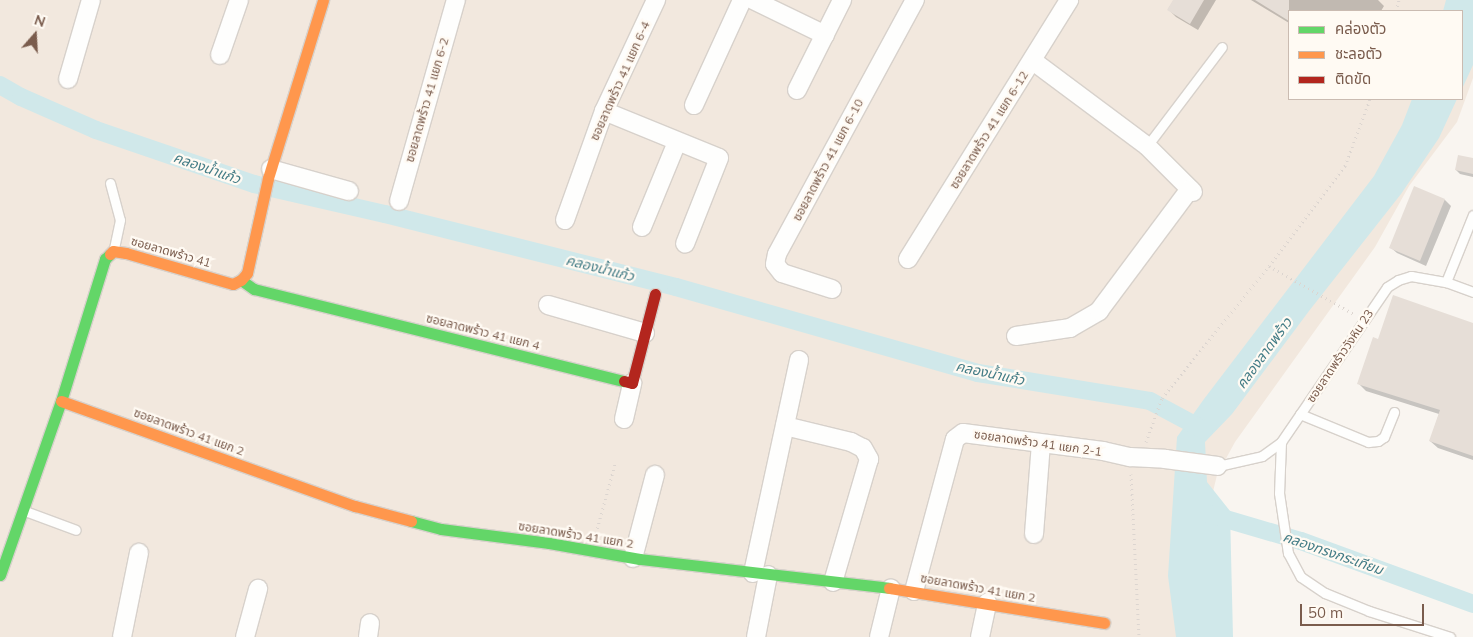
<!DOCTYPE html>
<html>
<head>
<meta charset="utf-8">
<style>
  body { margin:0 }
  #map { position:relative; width:1473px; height:637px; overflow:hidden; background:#f9f5f0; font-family:Mulish,"Noto Sans Thai",sans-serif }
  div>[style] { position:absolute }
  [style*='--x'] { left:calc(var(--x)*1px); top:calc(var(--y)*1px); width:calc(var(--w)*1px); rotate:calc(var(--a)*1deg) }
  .residential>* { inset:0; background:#f2e8de }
  .water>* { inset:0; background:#d0e8ea }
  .shadow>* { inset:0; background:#0003 }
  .canal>* { height:18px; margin:-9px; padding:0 9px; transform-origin:9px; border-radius:9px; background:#d0e8ea }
  .building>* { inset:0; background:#e6ded7 }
  .path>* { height:3px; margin-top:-1.5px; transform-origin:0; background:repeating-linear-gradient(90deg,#dcd5d0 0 1px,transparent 0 5px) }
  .roads { filter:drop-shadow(1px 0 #d7d1cb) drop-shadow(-1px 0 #d7d1cb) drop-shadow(0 1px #d7d1cb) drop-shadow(0 -1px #d7d1cb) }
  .lane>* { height:9px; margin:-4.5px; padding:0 4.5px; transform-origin:4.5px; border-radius:4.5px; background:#fefefd }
  .street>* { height:18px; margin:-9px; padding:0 9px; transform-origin:9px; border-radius:9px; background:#fefefd }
  .fast>* { height:11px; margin:-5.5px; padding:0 5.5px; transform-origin:5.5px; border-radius:5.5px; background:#63d668 }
  .slow>* { height:11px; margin:-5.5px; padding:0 5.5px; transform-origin:5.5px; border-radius:5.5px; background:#ff974d }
  .jam>* { height:11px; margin:-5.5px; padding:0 5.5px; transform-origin:5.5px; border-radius:5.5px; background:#b3261e }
  span { translate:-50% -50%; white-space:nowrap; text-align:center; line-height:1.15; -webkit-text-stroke:4.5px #fffaf3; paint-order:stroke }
  .street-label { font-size:12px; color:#7a5c4d }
  .water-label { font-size:14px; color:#437c86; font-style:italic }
  .legend { position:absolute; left:1288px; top:10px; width:175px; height:90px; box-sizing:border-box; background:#fffaf3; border:1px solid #cabbb1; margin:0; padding:6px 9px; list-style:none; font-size:15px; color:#7a5c4d }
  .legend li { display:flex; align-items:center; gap:10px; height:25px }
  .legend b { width:25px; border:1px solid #cabbb1 }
  .north { position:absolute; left:10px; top:10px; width:50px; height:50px; -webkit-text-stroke:4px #fffaf3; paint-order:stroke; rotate:19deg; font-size:14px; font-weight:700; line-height:20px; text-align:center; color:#7a5c4d }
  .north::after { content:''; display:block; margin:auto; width:18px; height:22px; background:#7a5c4d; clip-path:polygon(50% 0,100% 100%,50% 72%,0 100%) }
  .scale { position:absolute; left:1300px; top:604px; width:124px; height:22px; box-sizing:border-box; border:2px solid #7a5c4d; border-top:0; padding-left:6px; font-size:15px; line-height:18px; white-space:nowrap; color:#7a5c4d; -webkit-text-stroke:4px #fffaf3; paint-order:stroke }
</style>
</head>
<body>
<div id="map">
  <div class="residential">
    <div style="clip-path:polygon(evenodd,0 0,1473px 0,1473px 78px,1457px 122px,1409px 186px,1375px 247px,1235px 442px,1217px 475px,1210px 504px,1217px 637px,0 637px,0 0,1289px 11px,1462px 11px,1462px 99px,1289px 99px,1289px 11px)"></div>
  </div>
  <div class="water">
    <div style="clip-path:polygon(1446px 0,1473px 0,1473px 65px,1462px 89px,1462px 11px,1443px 11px)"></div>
    <div style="clip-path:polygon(1412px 99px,1457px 99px,1439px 138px,1401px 194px,1309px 311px,1232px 414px,1205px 442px,1207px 482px,1230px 511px,1233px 637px,1176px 637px,1168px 576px,1177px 437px,1204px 399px,1374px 176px,1402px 125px)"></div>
  </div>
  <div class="shadow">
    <div style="clip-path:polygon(1174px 0,1216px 0,1198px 30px,1176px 17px,1168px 9px)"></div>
    <div style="clip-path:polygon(1251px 0,1378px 0,1384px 6px,1381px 11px,1289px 11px,1289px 23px)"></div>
    <div style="clip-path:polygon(1473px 159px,1473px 177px,1460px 174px,1456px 170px)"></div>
    <div style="clip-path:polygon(1415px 188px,1445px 200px,1451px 206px,1426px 266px,1397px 253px,1390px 247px)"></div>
    <div style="clip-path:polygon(1473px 324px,1473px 460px,1438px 448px,1430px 441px,1439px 414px,1366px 391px,1358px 383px,1379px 341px)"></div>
  </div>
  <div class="canal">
    <div style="--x:0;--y:85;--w:24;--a:30"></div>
    <div style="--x:21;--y:97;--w:82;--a:23.7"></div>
    <div style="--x:96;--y:130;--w:167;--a:18.9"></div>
    <div style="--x:254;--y:184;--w:134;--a:12.9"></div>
    <div style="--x:385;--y:214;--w:300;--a:14.1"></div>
    <div style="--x:676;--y:287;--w:314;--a:15.9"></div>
    <div style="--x:978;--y:373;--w:174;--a:9.2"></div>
    <div style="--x:1150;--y:401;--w:61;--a:28.2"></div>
    <div style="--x:1209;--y:514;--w:96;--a:16.4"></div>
    <div style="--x:1301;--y:541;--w:183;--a:20.1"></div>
  </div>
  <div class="building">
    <div style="clip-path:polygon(1173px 0,1204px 0,1190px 24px,1167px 10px)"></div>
    <div style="clip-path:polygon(1255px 0,1289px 0,1289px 21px)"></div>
    <div style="clip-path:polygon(1458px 155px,1473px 158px,1473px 174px,1455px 170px)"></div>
    <div style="clip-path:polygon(1414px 186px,1445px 199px,1420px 261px,1389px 248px)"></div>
    <div style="clip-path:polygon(1393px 295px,1473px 323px,1473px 456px,1429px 441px,1440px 410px,1357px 384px,1373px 337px,1378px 339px)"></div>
  </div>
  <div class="path">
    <div style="--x:1396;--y:11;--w:11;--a:-75"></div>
    <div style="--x:1269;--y:266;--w:98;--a:29.5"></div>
    <div style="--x:1146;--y:442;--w:47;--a:-70"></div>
    <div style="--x:1162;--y:398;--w:170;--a:-51"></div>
    <div style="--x:1269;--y:266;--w:126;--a:-52.8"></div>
    <div style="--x:1345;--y:166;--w:72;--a:-69.5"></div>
    <div style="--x:1131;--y:474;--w:163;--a:87.2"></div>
    <div style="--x:596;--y:533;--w:72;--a:-74.6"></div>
  </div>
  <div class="roads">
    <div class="lane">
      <div style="--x:1147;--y:146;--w:124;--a:-52.9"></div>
      <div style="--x:110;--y:183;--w:38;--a:75"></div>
      <div style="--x:120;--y:220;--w:30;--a:102"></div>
      <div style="--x:1446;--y:282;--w:72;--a:-68.1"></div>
      <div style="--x:1300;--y:414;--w:74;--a:22.4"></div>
      <div style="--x:1368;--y:442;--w:10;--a:-6"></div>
      <div style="--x:1378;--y:441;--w:7;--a:-34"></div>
      <div style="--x:1384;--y:437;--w:27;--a:-68"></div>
      <div style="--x:1281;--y:442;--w:51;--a:92.2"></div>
      <div style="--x:1279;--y:493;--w:61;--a:81.5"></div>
      <div style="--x:1288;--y:553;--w:27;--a:62"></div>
      <div style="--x:1301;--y:577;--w:29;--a:34"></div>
      <div style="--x:1325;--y:593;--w:48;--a:22.2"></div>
      <div style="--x:1369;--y:611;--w:85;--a:17.8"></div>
      <div style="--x:1218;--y:466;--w:45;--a:-12.8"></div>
      <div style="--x:1262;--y:456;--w:24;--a:-36"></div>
      <div style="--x:1281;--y:442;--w:188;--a:-55.6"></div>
      <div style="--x:1387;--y:287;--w:13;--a:-32"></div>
      <div style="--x:1398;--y:280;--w:14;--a:-17"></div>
      <div style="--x:1411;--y:276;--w:36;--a:10"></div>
      <div style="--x:1446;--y:282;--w:29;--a:20"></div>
      <div style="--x:25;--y:511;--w:54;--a:20.4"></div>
    </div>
    <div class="street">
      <div style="--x:753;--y:0;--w:80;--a:25.9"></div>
      <div style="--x:220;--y:55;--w:58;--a:-70.9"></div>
      <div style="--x:1033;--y:61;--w:142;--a:36.7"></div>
      <div style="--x:1147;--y:146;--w:65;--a:45"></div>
      <div style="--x:68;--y:79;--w:82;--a:-73.8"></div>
      <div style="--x:797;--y:90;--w:101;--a:-63.4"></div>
      <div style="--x:694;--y:105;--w:115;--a:-65.4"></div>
      <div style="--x:604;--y:111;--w:124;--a:22.2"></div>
      <div style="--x:719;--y:158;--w:92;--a:111.6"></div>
      <div style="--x:271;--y:169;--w:81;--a:15.8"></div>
      <div style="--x:399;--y:201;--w:209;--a:-74.2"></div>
      <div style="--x:565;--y:220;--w:116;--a:-70.3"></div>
      <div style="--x:604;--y:111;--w:123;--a:-64.9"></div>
      <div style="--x:642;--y:227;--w:92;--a:-67.6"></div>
      <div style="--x:908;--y:259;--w:305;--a:-58.1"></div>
      <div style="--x:832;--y:289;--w:52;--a:-162.3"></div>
      <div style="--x:782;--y:273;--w:11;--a:-128"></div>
      <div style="--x:775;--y:264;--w:10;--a:-79"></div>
      <div style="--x:777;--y:254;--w:289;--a:-61.5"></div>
      <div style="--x:548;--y:305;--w:101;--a:16.1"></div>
      <div style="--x:1016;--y:336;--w:55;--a:-8.4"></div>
      <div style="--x:1070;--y:328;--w:34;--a:-30"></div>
      <div style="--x:1099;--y:311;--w:152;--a:-53.3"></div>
      <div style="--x:624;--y:419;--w:37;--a:-77"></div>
      <div style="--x:785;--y:426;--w:68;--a:13.6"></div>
      <div style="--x:851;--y:442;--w:13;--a:27"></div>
      <div style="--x:863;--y:448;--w:13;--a:61"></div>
      <div style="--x:869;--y:459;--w:128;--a:106.3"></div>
      <div style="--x:1034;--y:534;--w:90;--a:-85.6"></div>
      <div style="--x:633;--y:558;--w:86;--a:-75.2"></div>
      <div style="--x:753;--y:573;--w:218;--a:-77.8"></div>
      <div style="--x:914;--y:591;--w:157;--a:-74.9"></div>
      <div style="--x:955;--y:439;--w:10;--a:-37"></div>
      <div style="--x:963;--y:433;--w:141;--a:7.3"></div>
      <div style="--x:1103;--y:451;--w:28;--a:13"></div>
      <div style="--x:1130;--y:457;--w:35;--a:3"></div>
      <div style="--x:1165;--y:459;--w:53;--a:7.5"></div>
      <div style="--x:122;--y:637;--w:86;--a:-78.6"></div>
      <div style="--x:245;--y:637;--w:50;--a:-74.8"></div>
      <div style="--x:368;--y:637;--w:14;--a:-82"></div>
      <div style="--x:756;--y:637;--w:63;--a:-79"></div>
      <div style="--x:879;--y:637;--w:50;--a:-76.2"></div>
      <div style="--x:980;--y:637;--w:35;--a:-78"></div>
    </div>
    <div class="fast">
      <div style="--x:241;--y:280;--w:16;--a:35"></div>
      <div style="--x:254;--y:289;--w:381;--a:14"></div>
      <div style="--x:411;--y:521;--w:31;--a:15"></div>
      <div style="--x:441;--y:529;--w:109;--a:7.4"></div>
      <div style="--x:549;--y:543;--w:92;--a:10"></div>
      <div style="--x:640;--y:559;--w:251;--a:6.6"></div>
      <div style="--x:0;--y:575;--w:184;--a:-70.7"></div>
      <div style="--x:61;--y:401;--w:149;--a:-72.8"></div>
      <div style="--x:105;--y:259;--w:7;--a:-45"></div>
    </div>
    <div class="slow">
      <div style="--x:110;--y:254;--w:4;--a:-45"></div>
      <div style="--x:113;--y:251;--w:13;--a:9"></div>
      <div style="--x:126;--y:253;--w:111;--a:16.2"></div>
      <div style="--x:233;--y:284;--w:9;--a:-27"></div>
      <div style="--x:241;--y:280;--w:9;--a:-49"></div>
      <div style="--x:247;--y:273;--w:97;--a:-77.5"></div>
      <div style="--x:268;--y:178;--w:186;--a:-72.8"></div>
      <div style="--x:61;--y:401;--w:312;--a:19.7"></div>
      <div style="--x:355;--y:506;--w:58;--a:15"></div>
      <div style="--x:889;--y:588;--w:218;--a:9.2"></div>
    </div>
    <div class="jam">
      <div style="--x:624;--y:381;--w:8;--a:14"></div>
      <div style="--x:632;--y:383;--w:92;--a:-75.5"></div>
    </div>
  </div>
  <div class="street-label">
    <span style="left:620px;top:81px;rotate:-66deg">ซอยลาดพร้าว 41 แยก 6-4</span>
    <span style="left:427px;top:100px;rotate:-74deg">ซอยลาดพร้าว 41 แยก 6-2</span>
    <span style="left:989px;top:130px;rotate:-58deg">ซอยลาดพร้าว 41 แยก 6-12</span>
    <span style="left:828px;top:160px;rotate:-62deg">ซอยลาดพร้าว 41 แยก 6-10</span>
    <span style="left:171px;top:252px;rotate:16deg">ซอยลาดพร้าว 41</span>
    <span style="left:483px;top:332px;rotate:14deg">ซอยลาดพร้าว 41 แยก 4</span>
    <span style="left:1340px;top:356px;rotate:-56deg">ซอยลาดพร้าววังหิน 23</span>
    <span style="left:189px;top:432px;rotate:20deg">ซอยลาดพร้าว 41 แยก 2</span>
    <span style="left:1038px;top:443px;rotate:8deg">ซอยลาดพร้าว 41 แยก 2-1</span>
    <span style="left:576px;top:535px;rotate:9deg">ซอยลาดพร้าว 41 แยก 2</span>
    <span style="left:978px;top:588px;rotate:10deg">ซอยลาดพร้าว 41 แยก 2</span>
  </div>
  <div class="water-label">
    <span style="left:207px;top:168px;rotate:19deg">คลองน้ำแก้ว</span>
    <span style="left:600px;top:268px;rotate:14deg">คลองน้ำแก้ว</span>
    <span style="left:1264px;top:353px;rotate:-54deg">คลองลาดพร้าว</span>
    <span style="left:990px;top:373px;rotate:12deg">คลองน้ำแก้ว</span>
    <span style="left:1333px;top:553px;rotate:19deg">คลองทรงกระเทียม</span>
  </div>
  <ul class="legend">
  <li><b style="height:6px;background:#63d668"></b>คล่องตัว</li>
  <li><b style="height:6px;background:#ff974d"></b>ชะลอตัว</li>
  <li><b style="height:6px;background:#b3261e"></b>ติดขัด</li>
  </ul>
  <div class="north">N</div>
  <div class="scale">50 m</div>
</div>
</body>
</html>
